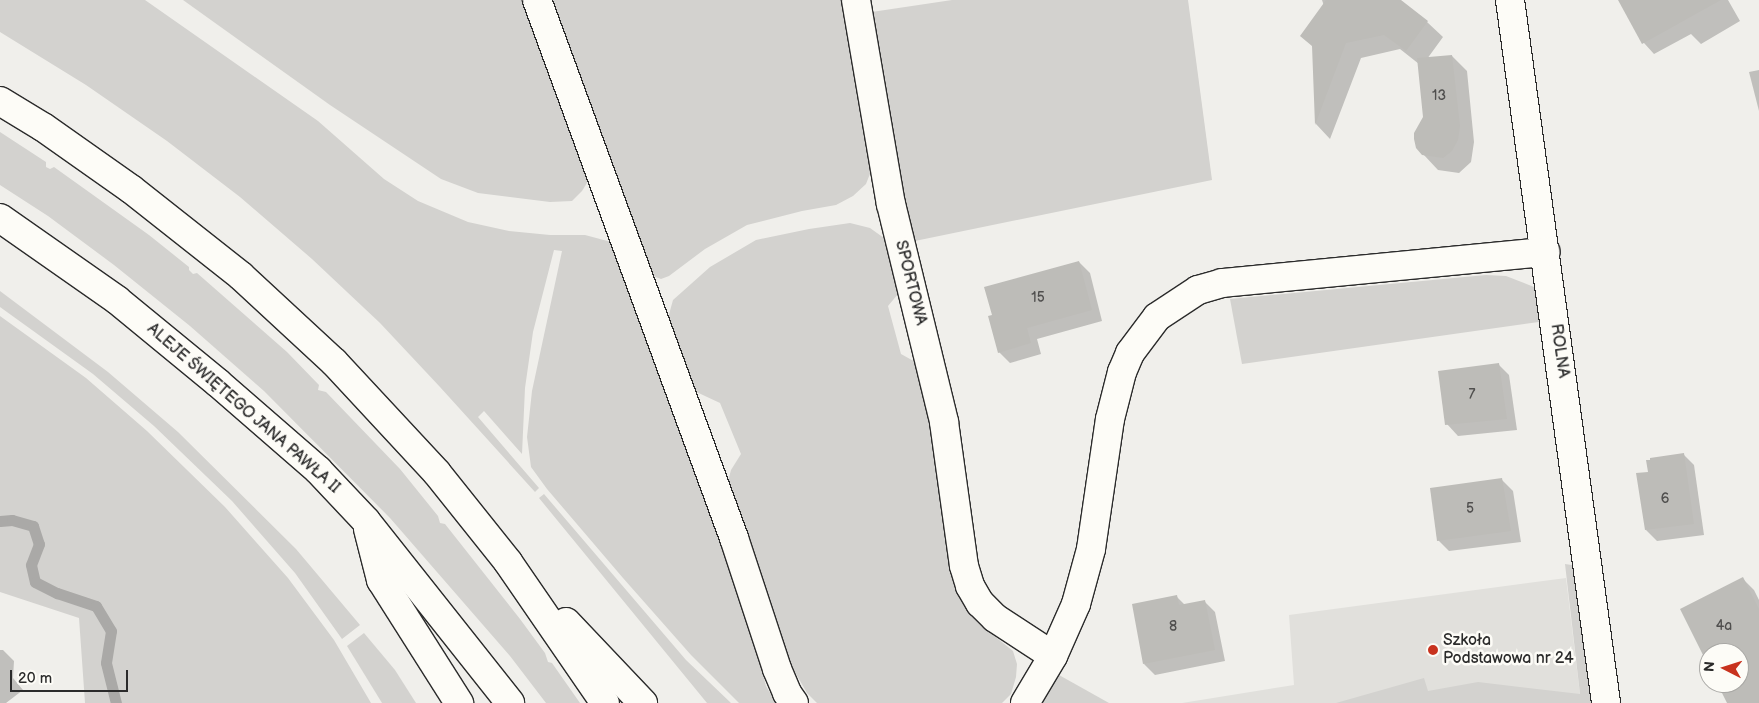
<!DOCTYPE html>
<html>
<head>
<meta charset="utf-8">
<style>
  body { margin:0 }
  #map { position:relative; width:1759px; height:703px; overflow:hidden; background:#f0efeb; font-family:"Balsamiq Sans",sans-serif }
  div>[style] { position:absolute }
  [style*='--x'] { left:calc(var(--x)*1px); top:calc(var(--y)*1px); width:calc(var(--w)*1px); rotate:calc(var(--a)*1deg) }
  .built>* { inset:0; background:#e1e0dc }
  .green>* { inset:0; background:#d3d2cf }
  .shadow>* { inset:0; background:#0003 }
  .stream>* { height:11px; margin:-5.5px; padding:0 5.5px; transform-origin:5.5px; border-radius:5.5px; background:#aaa9a7 }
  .building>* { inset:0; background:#bdbcb8 }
  .roads { filter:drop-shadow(1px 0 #2b2b2b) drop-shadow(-1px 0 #2b2b2b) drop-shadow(0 1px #2b2b2b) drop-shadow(0 -1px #2b2b2b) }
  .minor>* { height:28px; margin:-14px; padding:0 14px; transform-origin:14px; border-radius:14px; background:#fdfcf7 }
  .motorway>* { height:28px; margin:-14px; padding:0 14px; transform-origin:14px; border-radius:14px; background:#fdfcf7 }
  .dots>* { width:14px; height:14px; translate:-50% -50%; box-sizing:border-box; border:2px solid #fdfcf7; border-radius:50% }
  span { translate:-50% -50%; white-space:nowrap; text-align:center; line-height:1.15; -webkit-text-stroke:5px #fdfcf7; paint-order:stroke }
  .number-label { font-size:14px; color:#504f4e }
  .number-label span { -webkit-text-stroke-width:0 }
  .street-label { font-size:16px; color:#2b2b2b }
  .poi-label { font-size:16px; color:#2b2b2b }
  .left { translate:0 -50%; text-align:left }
  .north { position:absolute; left:1699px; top:643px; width:50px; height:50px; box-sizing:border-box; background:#fdfcf7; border:1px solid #a9a8a5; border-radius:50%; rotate:275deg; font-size:14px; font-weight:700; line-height:20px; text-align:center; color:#2b2b2b }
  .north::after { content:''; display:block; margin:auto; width:18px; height:22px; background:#c8321e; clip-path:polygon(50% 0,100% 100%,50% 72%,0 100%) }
  .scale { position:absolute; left:10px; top:670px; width:118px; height:22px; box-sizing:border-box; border:2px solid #2b2b2b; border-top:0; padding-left:6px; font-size:15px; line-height:18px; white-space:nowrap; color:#2b2b2b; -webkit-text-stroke:4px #fdfcf7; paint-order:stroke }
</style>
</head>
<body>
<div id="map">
  <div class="built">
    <div style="clip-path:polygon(1566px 578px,1581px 703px,1182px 703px,1294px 685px,1289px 615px)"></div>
  </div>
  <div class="green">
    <div style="clip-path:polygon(0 0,145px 0,318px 121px,384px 179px,418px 201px,468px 222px,509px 231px,550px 235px,585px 235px,615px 243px,727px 539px,766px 686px,776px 703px,739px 703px,691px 655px,623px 578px,547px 489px,531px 467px,527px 437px,532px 391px,562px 251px,554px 250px,533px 332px,525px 388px,522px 454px,484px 411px,478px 417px,539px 488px,535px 492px,440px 387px,380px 323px,312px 259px,240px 197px,167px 141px,86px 85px,0 32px)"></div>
    <div style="clip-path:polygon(183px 0,526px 0,590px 178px,582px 191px,572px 201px,550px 202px,478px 193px,441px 179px,330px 105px)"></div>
    <div style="clip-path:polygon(547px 0,846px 0,873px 166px,866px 184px,853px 196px,836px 205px,802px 211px,747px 225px,705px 249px,669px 276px,661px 279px,650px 275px)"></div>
    <div style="clip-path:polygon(952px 0,1188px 0,1212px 180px,910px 242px,865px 13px)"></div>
    <div style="clip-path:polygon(0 132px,46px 162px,46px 167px,50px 169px,54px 167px,149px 235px,189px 267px,189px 270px,193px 274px,197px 273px,287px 352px,319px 385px,318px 390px,326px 392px,400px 469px,438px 516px,440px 523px,445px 524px,520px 619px,545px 653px,548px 662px,552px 663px,580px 703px,546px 703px,510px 656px,390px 518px,264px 391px,190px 326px,114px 265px,48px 216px,0 185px)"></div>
    <div style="clip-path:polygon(850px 223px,870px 228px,884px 238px,898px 294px,888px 306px,901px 354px,919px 364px,935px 424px,956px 584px,964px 606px,978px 623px,1013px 651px,1017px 664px,1016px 677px,1011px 694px,1002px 703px,817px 703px,807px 693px,792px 667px,743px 534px,727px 485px,731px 470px,741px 454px,720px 403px,690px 389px,668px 318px,673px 300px,710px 267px,756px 240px,809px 229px)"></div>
    <div style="clip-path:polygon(1486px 275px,1506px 276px,1534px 287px,1544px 301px,1546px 321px,1242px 364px,1230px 299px)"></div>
    <div style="clip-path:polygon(0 291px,108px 372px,178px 432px,296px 549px,360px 625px,342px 639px,295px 573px,232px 501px,154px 426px,93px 374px,0 307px)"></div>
    <div style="clip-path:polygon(0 316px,86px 378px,147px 431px,225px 507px,288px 578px,334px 640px,371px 703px,85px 703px,79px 618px,0 592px)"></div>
    <div style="clip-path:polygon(544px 494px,686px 660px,731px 703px,707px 703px,539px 498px)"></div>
    <div style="clip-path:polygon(1565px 564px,1578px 566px,1593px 703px,1336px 703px,1424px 678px,1428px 691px,1478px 682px,1580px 694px)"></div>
    <div style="clip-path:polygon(364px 633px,395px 670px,416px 703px,382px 703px,347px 646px)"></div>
    <div style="clip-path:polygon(1059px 675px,1109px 703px,1042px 703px)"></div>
  </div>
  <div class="shadow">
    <div style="clip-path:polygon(1322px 0,1399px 0,1427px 22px,1443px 37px,1427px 59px,1452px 56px,1467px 71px,1474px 142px,1471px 162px,1459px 173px,1438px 170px,1423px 154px,1424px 117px,1419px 64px,1400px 49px,1361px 58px,1330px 139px,1316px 124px,1313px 47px,1324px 6px)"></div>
    <div style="clip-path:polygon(1625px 0,1728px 0,1740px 21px,1701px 44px,1691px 34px,1654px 54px,1644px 43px)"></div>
    <div style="clip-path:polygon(1759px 70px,1759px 111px,1749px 72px)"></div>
    <div style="clip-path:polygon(1079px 262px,1090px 273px,1102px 321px,1037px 339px,1041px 354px,1010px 363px,999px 352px)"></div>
    <div style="clip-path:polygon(1498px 364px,1509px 375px,1517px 430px,1458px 436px,1447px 424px)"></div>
    <div style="clip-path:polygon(1683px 454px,1694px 465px,1704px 535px,1657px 541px,1646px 530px)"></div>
    <div style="clip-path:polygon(1502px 480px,1513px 491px,1521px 542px,1449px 551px,1438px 540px)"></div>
    <div style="clip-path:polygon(1743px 579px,1754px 590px,1759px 600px,1759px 703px,1728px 703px,1718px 683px,1739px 683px,1739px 653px,1709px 653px,1709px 665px,1682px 610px)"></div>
    <div style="clip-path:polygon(1176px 596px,1185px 605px,1204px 601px,1215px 612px,1225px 661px,1155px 675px,1144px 664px)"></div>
    <div style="clip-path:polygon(0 650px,3px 650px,14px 661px,13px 678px,23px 690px,6px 703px,0 703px)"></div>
  </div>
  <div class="stream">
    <div style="--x:0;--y:521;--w:12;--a:-5"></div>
    <div style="--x:12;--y:520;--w:22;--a:16"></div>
    <div style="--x:33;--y:526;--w:19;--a:72"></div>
    <div style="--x:39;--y:544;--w:22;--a:111"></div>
    <div style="--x:31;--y:565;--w:17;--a:77"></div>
    <div style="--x:35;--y:582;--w:25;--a:27"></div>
    <div style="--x:57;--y:593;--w:41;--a:18.4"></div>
    <div style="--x:96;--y:606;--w:29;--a:59"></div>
    <div style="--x:111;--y:631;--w:32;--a:99"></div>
    <div style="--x:106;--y:663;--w:41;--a:76"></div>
  </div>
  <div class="building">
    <div style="clip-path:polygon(1326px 0,1401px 0,1428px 21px,1406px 51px,1384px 35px,1346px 43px,1315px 125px,1312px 46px,1300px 36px)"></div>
    <div style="clip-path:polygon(1618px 0,1721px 0,1642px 44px)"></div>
    <div style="clip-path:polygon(1452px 55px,1460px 126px,1458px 140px,1452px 151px,1443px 158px,1422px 155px,1416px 148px,1414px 139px,1414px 133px,1423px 117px,1417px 58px)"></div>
    <div style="clip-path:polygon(1079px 261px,1092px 310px,1027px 328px,1031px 343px,998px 353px,988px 316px,992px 315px,984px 287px)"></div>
    <div style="clip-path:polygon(1499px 363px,1507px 419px,1445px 425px,1438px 371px)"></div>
    <div style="clip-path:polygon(1684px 453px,1694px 524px,1645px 530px,1636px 473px,1648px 472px,1646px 460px,1650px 460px,1650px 458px)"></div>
    <div style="clip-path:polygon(1502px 478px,1511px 531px,1437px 541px,1430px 488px)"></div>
    <div style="clip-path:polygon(1743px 577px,1759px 609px,1759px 703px,1727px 703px,1717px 683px,1739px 683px,1739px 653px,1709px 653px,1709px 667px,1680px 609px)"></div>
    <div style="clip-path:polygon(1177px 595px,1179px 605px,1205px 600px,1215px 650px,1143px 664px,1132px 604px)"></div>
  </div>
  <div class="roads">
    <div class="minor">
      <div style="--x:537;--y:0;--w:573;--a:69.89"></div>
      <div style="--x:734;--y:538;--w:138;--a:71.8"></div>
      <div style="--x:777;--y:669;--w:26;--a:67"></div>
      <div style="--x:787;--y:693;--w:12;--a:55"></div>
      <div style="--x:856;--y:0;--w:207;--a:80.3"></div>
      <div style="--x:891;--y:204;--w:224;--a:76.3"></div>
      <div style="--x:944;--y:422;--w:145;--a:82.1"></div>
      <div style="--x:964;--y:566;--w:21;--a:73"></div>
      <div style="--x:970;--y:586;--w:20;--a:60"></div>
      <div style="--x:980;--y:603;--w:21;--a:45"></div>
      <div style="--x:995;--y:618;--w:69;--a:33.2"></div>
      <div style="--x:1510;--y:0;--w:710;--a:82.22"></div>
      <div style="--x:1025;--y:703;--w:55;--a:-59.2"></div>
      <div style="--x:1053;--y:656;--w:57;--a:-66.1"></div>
      <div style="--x:1076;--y:604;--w:57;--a:-74.7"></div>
      <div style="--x:1091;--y:549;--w:131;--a:-81.7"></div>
      <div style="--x:1110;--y:419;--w:49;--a:-75.7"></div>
      <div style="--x:1122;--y:372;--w:21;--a:-67"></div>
      <div style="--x:1130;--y:353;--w:45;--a:-53.1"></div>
      <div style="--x:1157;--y:317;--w:49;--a:-33.4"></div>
      <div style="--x:1198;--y:290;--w:25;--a:-16"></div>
      <div style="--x:1222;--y:283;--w:325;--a:-5.5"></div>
    </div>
    <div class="motorway">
      <div style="--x:0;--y:101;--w:50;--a:31.2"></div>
      <div style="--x:43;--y:127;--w:108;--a:35.2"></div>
      <div style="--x:131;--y:189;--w:140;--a:38.3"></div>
      <div style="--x:241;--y:276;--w:127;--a:42.8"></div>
      <div style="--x:334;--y:362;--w:151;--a:47.1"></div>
      <div style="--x:437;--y:473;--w:114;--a:51.4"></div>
      <div style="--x:508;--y:562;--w:171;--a:55.5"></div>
      <div style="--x:0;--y:218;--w:143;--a:35"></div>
      <div style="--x:117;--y:300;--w:131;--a:39.4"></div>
      <div style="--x:218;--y:383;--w:133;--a:41"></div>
      <div style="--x:318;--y:470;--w:70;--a:46.7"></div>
      <div style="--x:366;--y:521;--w:232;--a:51.6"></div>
      <div style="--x:368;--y:529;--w:53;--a:75.7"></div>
      <div style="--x:381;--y:580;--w:146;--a:57.6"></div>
      <div style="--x:566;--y:622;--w:112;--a:46.5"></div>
    </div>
  </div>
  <div class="dots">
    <div style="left:1433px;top:650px;background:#c8321e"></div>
  </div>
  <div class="number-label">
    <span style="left:1439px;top:96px">13</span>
    <span style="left:1038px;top:298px">15</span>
    <span style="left:1472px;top:395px">7</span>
    <span style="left:1665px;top:499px">6</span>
    <span style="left:1470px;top:509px">5</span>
    <span style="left:1724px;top:626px">4a</span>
    <span style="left:1173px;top:627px">8</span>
  </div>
  <div class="street-label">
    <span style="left:910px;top:283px;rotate:76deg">SPORTOWA</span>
    <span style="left:1559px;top:351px;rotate:82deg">ROLNA</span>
    <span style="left:243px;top:409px;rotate:41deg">ALEJE ŚWIĘTEGO JANA PAWŁA II</span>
  </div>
  <div class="poi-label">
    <span class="left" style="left:1443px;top:650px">Szkoła<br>Podstawowa nr 24</span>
  </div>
  <div class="north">N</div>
  <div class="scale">20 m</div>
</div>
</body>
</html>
